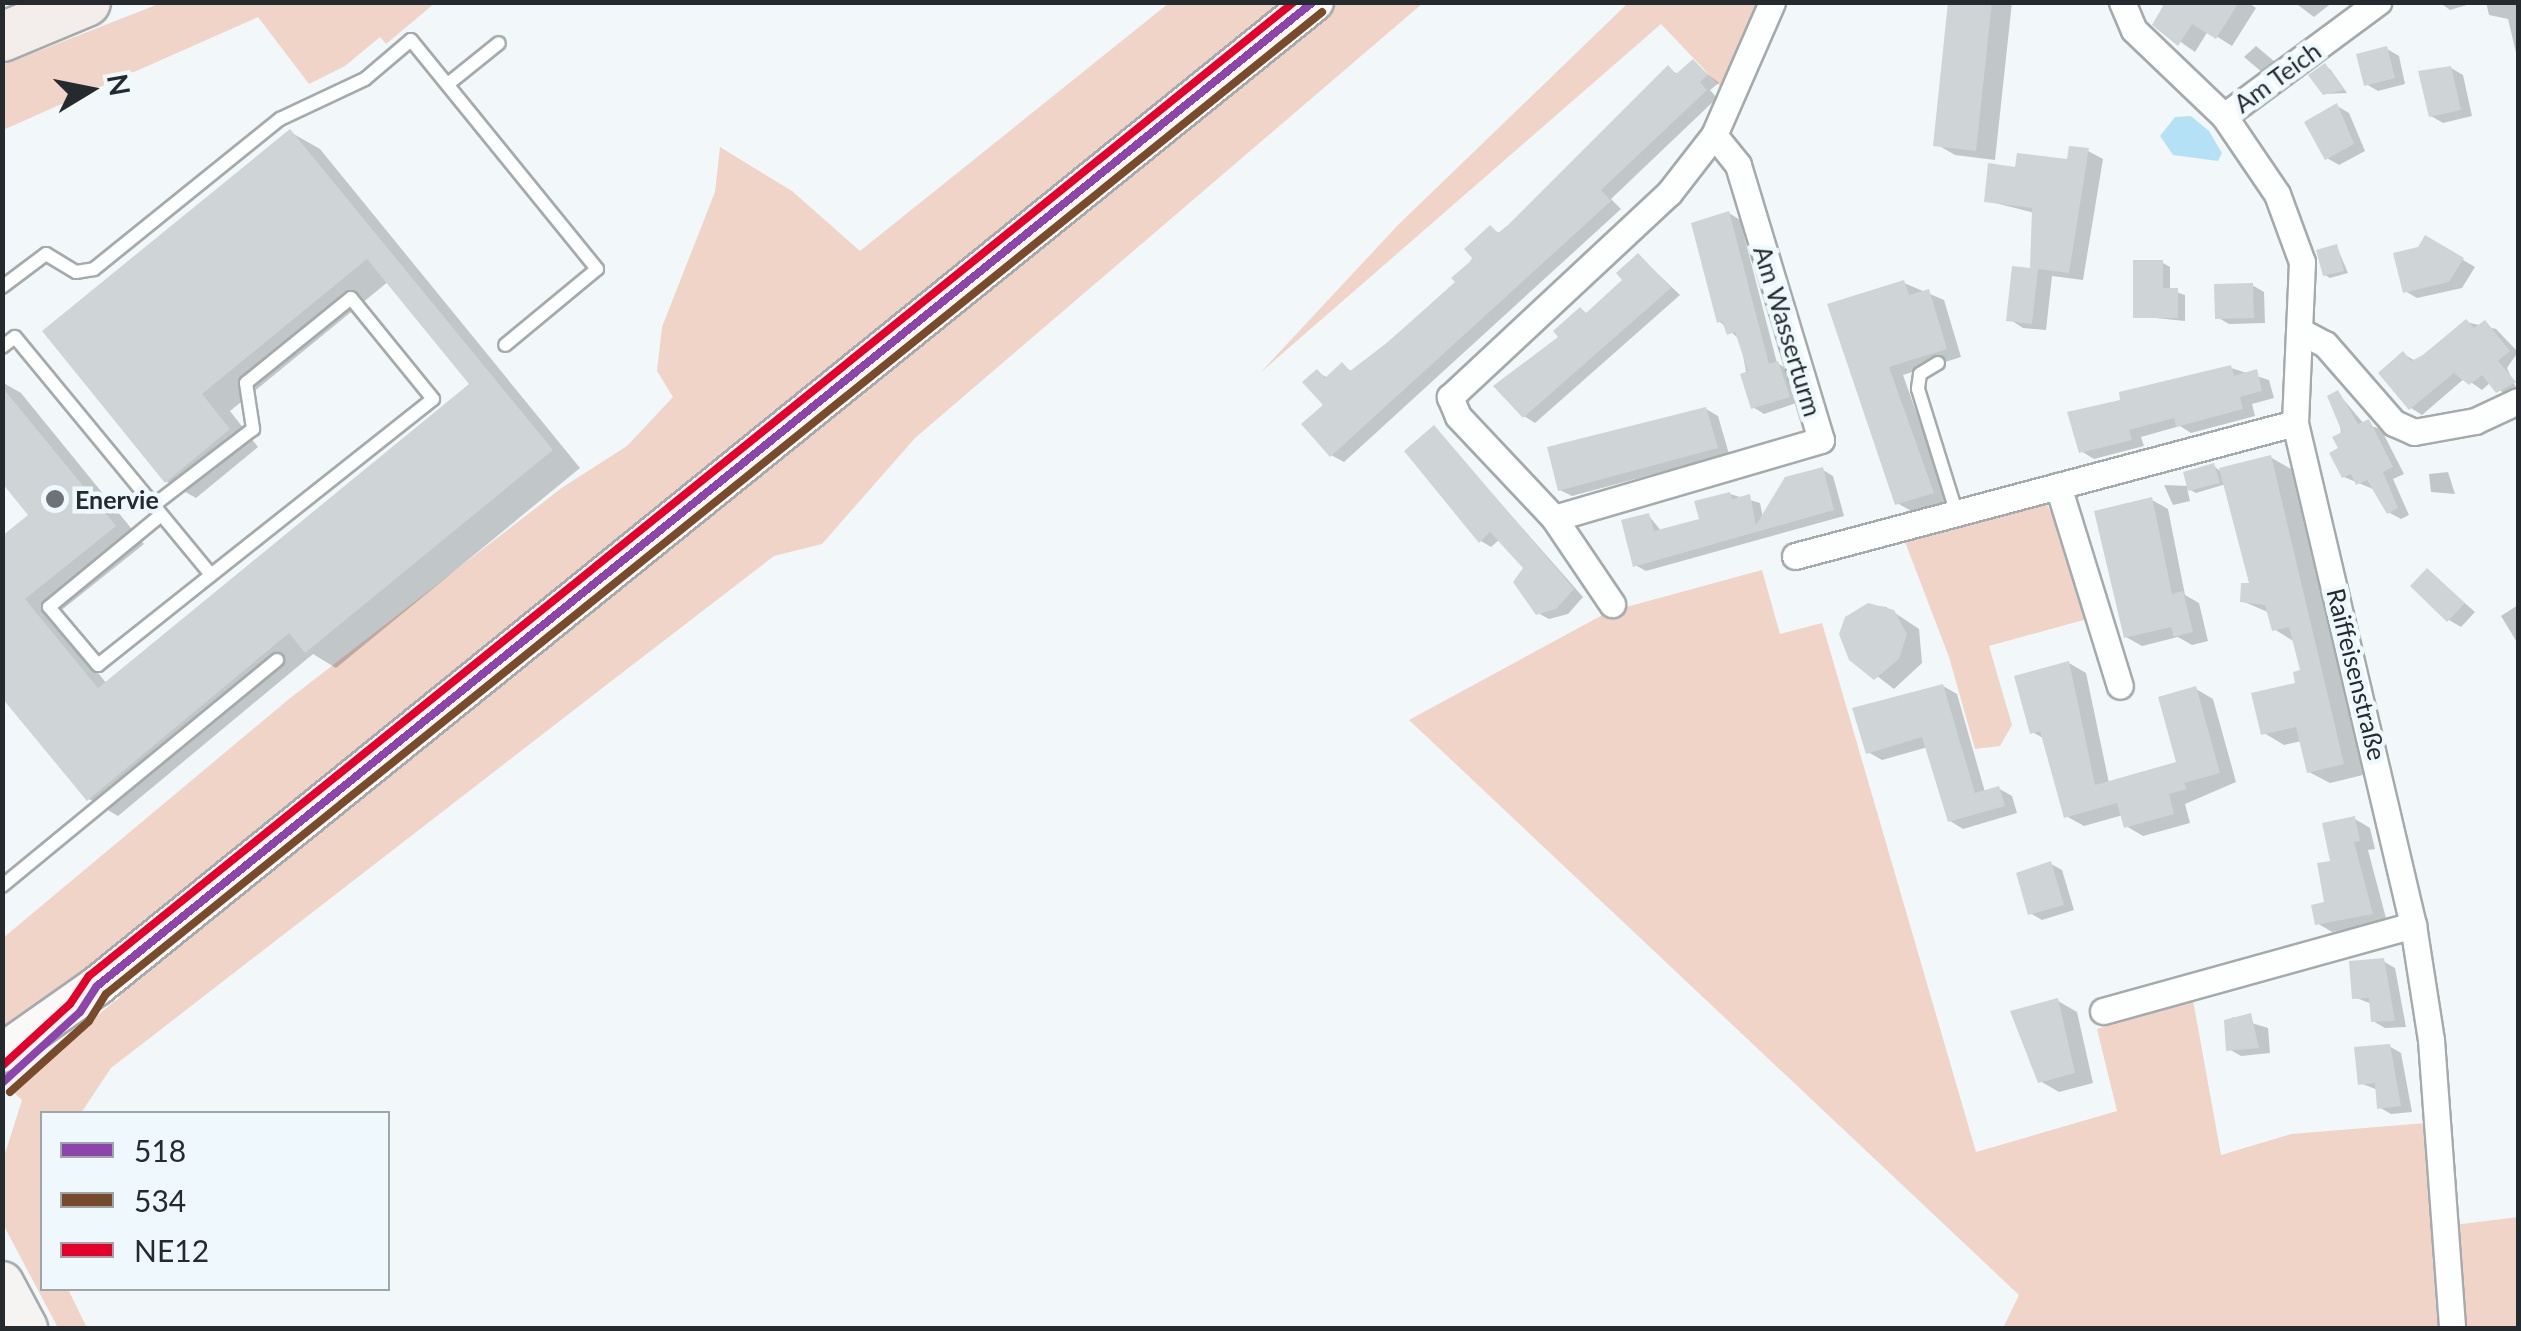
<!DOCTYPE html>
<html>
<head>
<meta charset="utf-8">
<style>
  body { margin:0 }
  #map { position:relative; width:2521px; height:1331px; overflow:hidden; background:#f2f8fa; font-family:Lato,sans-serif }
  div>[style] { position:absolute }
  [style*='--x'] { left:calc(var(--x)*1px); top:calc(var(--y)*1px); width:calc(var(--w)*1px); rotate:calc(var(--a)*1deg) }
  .green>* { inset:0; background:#efd4c7 }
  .water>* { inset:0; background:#b4e1f6 }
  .shadow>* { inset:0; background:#0003 }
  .building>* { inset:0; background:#cfd4d7 }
  .roads { filter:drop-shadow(2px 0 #a5aaac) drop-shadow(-2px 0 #a5aaac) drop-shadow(0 2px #a5aaac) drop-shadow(0 -2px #a5aaac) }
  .service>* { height:12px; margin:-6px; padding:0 6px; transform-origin:6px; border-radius:6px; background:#fdfefe }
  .minor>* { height:25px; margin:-12.5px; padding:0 12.5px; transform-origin:12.5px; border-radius:12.5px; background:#fdfefe }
  .secondary>* { height:38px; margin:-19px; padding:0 19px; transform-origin:19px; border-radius:19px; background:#faf9f8 }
  .primary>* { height:42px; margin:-21px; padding:0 21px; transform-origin:21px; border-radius:21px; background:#f6f4f3 }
  .motorway>* { height:48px; margin:-24px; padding:0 24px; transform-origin:24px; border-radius:24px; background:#f3eeec }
  .bus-1>* { height:8px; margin:-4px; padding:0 4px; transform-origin:4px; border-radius:4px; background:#8e44ad }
  .bus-2>* { height:8px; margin:-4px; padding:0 4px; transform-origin:4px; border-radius:4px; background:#7a4b2a }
  .bus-3>* { height:8px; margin:-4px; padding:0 4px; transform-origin:4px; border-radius:4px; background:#e4002b }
  .dots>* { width:28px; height:28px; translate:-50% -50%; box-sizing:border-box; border:5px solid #eff9fd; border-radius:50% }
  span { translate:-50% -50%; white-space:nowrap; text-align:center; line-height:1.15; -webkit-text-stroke:9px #eff9fd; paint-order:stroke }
  .street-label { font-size:25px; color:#242a2d }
  .poi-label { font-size:25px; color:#242a2d; font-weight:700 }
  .left { translate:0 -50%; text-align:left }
  .frame { position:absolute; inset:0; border:5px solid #242a2d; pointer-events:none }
  .legend { position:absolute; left:40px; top:1111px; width:350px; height:180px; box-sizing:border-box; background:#eff9fd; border:2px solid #9ea6aa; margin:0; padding:12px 18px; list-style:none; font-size:30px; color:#242a2d }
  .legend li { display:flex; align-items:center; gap:20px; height:50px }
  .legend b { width:50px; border:2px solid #9ea6aa }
  .north { position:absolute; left:40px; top:40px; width:100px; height:100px; -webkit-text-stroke:8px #eff9fd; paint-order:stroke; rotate:80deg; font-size:28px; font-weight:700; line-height:40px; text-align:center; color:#242a2d }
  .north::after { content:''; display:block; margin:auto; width:35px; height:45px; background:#242a2d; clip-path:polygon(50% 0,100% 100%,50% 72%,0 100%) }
</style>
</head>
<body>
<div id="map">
  <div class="green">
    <div style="clip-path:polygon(161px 3px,161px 2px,435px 3px,386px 44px,380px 37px,345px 66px,309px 84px,258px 17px,3px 130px,3px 65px)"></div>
    <div style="clip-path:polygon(1169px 3px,1423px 3px,915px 438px,822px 544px,774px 556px,605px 686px,111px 1068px,81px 1113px,42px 1114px,42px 1288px,68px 1289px,87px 1328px,58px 1328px,3px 1224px,2px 1163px,22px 1100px,9px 1088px,120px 997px,98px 958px,3px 1043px,3px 938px,289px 699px,563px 487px,627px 446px,673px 397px,657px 371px,662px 327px,715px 192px,720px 147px,792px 191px,860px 251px)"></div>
    <div style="clip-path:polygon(1628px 3px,1756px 3px,1721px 87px,1661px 24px,1260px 373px,1398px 225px)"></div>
    <div style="clip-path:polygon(2035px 500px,2047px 505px,2057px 523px,2087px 619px,1989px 646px,2012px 725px,2000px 746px,1975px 749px,1949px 657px,1902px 534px)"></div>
    <div style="clip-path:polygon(1762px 570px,1780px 634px,1822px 623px,1976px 1152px,2117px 1111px,2097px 1029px,2193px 1000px,2221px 1155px,2291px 1134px,2426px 1123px,2441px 1328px,2003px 1328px,2019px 1295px,1409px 720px,1608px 612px)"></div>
    <div style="clip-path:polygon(2518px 1217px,2518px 1328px,2462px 1328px,2454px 1225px)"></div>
  </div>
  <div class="water">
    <div style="clip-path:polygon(2191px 116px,2209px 131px,2222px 153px,2218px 161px,2173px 155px,2160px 136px,2175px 117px)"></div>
  </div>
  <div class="shadow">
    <div style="clip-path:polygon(1951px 2px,2012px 2px,1995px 160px,1955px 155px,1936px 144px)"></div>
    <div style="clip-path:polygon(2168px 2px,2247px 2px,2256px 8px,2232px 46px,2208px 31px,2195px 52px,2155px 24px)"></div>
    <div style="clip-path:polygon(2294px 2px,2333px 2px,2314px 17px)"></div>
    <div style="clip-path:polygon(2439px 2px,2477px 2px,2450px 10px)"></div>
    <div style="clip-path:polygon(2486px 2px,2518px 2px,2518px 61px,2508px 19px,2489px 15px)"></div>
    <div style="clip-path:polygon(2256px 46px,2275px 62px,2263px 73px,2244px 57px)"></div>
    <div style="clip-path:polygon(2387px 49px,2399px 56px,2405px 84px,2378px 91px,2366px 84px)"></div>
    <div style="clip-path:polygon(1693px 62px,1719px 83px,1710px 90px,1717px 98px,1611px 199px,1621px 209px,1344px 462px,1331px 455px,1317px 372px,1328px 378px,1342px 366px,1353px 372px,1458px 282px,1490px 228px,1501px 234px,1668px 68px,1679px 75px)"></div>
    <div style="clip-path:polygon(2325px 66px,2330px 69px,2347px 93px,2324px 94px)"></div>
    <div style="clip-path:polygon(2451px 68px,2463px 75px,2472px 116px,2443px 123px,2431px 116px)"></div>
    <div style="clip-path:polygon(2337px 106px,2349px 113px,2365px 151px,2339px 165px,2327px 158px)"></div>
    <div style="clip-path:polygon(290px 132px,320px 149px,580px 468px,336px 668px,313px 654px,118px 816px,89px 799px,2px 692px,32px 515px,2px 482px,2px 382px,21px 393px,144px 544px,53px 617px,107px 684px,473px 384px,389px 281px,230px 411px,258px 447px,196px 498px,166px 481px)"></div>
    <div style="clip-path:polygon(2088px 151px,2103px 159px,2083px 280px,2052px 276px,2046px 330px,2023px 328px,2009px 319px,2032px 271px,2035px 213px,1987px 201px,2017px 169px,2070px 162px)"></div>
    <div style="clip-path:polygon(1729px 213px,1740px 220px,1777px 363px,1789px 370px,1799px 402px,1764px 414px,1753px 407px,1740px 340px,1719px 321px)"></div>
    <div style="clip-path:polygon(2426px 238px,2475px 267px,2462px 288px,2417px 298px,2405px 291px)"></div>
    <div style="clip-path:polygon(2337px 247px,2348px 273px,2330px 278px,2325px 275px)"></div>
    <div style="clip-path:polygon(1639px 256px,1680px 295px,1535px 423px,1524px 416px,1581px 310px,1588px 314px,1626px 281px)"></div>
    <div style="clip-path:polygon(2163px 263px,2170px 267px,2170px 290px,2185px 295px,2185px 321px,2136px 316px)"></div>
    <div style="clip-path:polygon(1904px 283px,1944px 300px,1961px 357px,1903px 375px,1948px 501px,1913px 512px,1897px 503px,1831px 305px)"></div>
    <div style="clip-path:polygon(2252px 285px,2264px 292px,2265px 323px,2229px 324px,2217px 317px)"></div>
    <div style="clip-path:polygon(2466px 322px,2496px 329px,2518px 352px,2507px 368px,2518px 392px,2509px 398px,2491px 382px,2482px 390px,2465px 378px,2422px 415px,2411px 408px,2404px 354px,2415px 361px)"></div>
    <div style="clip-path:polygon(2231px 368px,2269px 380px,2274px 398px,2252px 404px,2255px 416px,2191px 433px,2180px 426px,2141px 437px,2144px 446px,2094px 459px,2081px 451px,2123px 402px)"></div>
    <div style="clip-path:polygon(2338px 393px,2364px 424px,2381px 429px,2404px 474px,2393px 479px,2409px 515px,2401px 519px,2388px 512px,2373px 489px,2344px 477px)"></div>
    <div style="clip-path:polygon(1706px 409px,1718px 416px,1729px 454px,1572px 496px,1560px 490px)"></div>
    <div style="clip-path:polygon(1434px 428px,1583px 597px,1568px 614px,1549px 619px,1538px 613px,1526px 568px,1500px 539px,1491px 547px,1481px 541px)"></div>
    <div style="clip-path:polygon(2270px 457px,2291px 469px,2363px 775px,2330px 783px,2309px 772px,2302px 741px,2284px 745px,2264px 733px,2303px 672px,2295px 642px,2274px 629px,2270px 613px,2242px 601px,2252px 586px,2226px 484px,2196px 493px,2187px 488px,2190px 501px,2173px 505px,2164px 485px,2189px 486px,2214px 466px,2220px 471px)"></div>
    <div style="clip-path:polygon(1823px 470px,1833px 476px,1844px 516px,1646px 571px,1635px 565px,1649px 516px,1662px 532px,1702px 520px,1730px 494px,1760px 503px,1763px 518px)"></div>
    <div style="clip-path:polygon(2448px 472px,2455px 494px,2431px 492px,2429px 474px)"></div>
    <div style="clip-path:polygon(2152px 500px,2168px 509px,2185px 595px,2199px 603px,2208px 641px,2192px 645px,2178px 637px,2142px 646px,2126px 637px)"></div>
    <div style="clip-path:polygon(2428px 571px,2475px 612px,2461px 627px,2449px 620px)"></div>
    <div style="clip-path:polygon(1869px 605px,1886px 607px,1919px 629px,1922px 663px,1894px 689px,1846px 652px,1844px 627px)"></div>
    <div style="clip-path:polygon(2518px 605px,2518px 644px,2501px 616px)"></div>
    <div style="clip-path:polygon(2069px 663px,2086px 673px,2109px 783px,2180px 763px,2196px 689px,2213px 699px,2236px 782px,2185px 804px,2190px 823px,2143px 836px,2126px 826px,2123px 815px,2084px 826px,2066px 816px,2045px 739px,2032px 732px)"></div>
    <div style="clip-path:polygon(1943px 686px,1957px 694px,1985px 792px,1998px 788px,2012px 796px,2017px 813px,1963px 829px,1950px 821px,1928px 747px,1882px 760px,1868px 752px)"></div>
    <div style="clip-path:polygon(2355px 819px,2370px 828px,2375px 849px,2368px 850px,2387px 922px,2332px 932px,2317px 923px,2327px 904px,2333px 863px)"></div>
    <div style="clip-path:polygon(2051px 864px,2062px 870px,2074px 910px,2042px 920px,2030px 913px)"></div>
    <div style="clip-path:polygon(2383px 961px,2395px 968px,2406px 1027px,2385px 1028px,2373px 1021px,2372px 1004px,2354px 997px)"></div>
    <div style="clip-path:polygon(2058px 1001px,2077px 1012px,2093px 1083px,2059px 1092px,2040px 1081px)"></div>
    <div style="clip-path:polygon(2232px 1017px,2268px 1028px,2270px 1053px,2241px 1056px,2229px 1049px)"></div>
    <div style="clip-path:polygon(2389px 1046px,2401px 1053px,2412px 1112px,2391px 1114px,2379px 1107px,2378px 1090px,2360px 1083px)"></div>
  </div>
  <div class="building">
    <div style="clip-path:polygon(1948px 2px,1992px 2px,1976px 151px,1933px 146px)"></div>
    <div style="clip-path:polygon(2157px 2px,2239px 2px,2216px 39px,2192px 24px,2178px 46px,2152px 25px,2163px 6px)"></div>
    <div style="clip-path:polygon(2387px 46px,2395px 78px,2364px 86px,2356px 54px)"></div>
    <div style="clip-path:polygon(1693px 59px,1708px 75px,1700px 82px,1707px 90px,1601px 190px,1611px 201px,1330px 457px,1301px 424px,1323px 405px,1302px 382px,1317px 369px,1325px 378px,1342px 362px,1350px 371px,1388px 342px,1455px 282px,1451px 278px,1473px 259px,1464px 249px,1490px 225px,1498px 233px,1508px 225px,1668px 65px,1676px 74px)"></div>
    <div style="clip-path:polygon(2325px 63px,2344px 90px,2323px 95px,2308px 75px)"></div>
    <div style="clip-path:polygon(2451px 66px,2461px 110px,2429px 117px,2418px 71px)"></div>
    <div style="clip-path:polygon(2337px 103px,2354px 144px,2325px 160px,2304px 122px)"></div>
    <div style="clip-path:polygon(290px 129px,553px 450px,305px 653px,289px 633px,87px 801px,2px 698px,2px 536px,28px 515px,2px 483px,2px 387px,116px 526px,25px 599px,98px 688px,469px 384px,367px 259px,202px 394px,230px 429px,165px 483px,42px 331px)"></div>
    <div style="clip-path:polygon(2069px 146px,2089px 148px,2069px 273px,2038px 269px,2032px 324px,2006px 321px,2012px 266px,2030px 268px,2032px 208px,1984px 202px,1988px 163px,2015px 167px,2017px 153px,2067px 159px)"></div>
    <div style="clip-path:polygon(1729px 211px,1769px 364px,1778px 361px,1790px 397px,1751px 409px,1740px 374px,1748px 371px,1735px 332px,1727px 335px,1722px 321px,1717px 323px,1691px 223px)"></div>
    <div style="clip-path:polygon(2425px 235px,2464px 258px,2449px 282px,2403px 293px,2393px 253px,2418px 247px)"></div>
    <div style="clip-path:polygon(2337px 244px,2344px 271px,2323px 276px,2316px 250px)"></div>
    <div style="clip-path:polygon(1638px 253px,1671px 288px,1523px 418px,1493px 386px,1558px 337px,1553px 331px,1580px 307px,1586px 313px,1622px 280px,1616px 273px)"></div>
    <div style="clip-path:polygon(2133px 260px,2163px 260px,2163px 288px,2178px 288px,2178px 318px,2133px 318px)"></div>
    <div style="clip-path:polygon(1904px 280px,1909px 295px,1929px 289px,1947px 349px,1889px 367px,1934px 493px,1895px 505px,1827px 304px)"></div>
    <div style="clip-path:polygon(2253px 283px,2254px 318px,2215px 319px,2214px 284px)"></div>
    <div style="clip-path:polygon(2466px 319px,2474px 328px,2485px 320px,2510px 351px,2498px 361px,2516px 382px,2496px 393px,2482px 375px,2469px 385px,2454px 373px,2409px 410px,2378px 373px,2403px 351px,2411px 361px,2423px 355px)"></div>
    <div style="clip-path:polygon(2231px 365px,2234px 376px,2257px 369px,2262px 391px,2240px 397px,2243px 409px,2176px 427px,2174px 418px,2129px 430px,2132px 440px,2079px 453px,2067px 412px,2120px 400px,2119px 392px)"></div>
    <div style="clip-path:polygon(2338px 390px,2358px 424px,2369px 419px,2393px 467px,2383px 472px,2398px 508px,2387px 514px,2367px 480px,2356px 485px,2351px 474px,2342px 478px,2329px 453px,2338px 448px,2332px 437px,2342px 432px,2327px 396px)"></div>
    <div style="clip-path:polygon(1706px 407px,1718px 448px,1558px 491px,1547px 447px)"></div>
    <div style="clip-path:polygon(1434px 425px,1574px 589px,1556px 609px,1536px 615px,1513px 582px,1523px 568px,1490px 532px,1479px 543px,1404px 451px)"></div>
    <div style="clip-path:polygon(2271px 455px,2344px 764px,2307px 773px,2296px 727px,2261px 735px,2251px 693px,2295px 683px,2293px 672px,2300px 670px,2289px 627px,2272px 631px,2265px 605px,2240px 602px,2241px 583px,2249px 583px,2219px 468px)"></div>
    <div style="clip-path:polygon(2214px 463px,2220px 483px,2188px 491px,2183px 472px)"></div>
    <div style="clip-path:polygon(1823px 467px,1834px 510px,1633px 567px,1621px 520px,1649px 513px,1654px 531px,1699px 519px,1694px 501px,1730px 492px,1732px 499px,1750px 494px,1756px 525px,1785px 477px)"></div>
    <div style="clip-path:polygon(2152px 497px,2172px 594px,2183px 591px,2193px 632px,2174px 637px,2171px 627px,2124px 638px,2094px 511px)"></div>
    <div style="clip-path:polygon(2427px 568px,2465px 603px,2447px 622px,2410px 586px)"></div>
    <div style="clip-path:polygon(1868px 603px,1894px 610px,1907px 634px,1899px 659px,1874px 680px,1849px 660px,1839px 634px,1845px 617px)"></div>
    <div style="clip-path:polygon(2069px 661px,2095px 785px,2176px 762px,2158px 697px,2196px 686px,2220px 773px,2184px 783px,2187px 789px,2169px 794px,2174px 814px,2142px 823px,2124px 828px,2117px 803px,2064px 818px,2040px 731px,2030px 734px,2014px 676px)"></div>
    <div style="clip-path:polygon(1943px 684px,1975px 793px,1999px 786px,2005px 806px,1948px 822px,1922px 737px,1866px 754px,1852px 708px)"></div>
    <div style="clip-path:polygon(2355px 816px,2360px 841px,2354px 842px,2373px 914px,2315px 925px,2311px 905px,2324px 902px,2317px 863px,2330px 861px,2322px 823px)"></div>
    <div style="clip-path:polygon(2051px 861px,2064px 905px,2028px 915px,2016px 873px)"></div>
    <div style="clip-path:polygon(2384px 958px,2395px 1021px,2371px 1022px,2369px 998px,2352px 999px,2349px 961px)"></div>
    <div style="clip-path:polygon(2058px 998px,2075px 1073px,2038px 1083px,2010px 1011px)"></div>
    <div style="clip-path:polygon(2251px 1013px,2259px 1048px,2226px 1051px,2224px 1020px)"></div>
    <div style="clip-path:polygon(2390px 1044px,2401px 1106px,2377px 1109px,2375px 1083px,2358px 1085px,2354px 1047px)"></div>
  </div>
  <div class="roads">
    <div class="service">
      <div style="--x:448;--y:84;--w:65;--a:-38.8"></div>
      <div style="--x:2;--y:287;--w:55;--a:-36.9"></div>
      <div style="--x:46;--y:254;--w:35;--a:31"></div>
      <div style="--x:76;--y:272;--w:18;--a:-9"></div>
      <div style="--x:94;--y:269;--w:239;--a:-38.9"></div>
      <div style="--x:280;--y:119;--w:94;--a:-25.2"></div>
      <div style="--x:365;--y:79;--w:60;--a:-40.3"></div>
      <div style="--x:411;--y:40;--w:295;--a:50.9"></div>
      <div style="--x:597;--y:269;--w:119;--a:140.4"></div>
      <div style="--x:2;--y:347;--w:16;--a:-38"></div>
      <div style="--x:15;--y:337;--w:308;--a:50.5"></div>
      <div style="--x:211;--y:575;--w:283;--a:-38.4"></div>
      <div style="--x:433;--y:399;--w:130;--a:-129.1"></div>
      <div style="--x:351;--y:298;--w:135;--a:141"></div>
      <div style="--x:246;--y:383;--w:47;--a:81.3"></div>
      <div style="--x:253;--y:429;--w:125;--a:142.5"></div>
      <div style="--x:1938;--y:363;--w:21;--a:149"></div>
      <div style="--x:1920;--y:374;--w:15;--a:98"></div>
      <div style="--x:1918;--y:389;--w:128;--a:72.7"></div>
      <div style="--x:161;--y:515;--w:145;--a:140.6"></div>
      <div style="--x:49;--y:607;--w:76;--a:49.8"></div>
      <div style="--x:98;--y:665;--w:144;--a:-38.5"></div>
      <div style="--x:2;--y:886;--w:356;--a:-39.4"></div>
    </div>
    <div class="minor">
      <div style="--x:2122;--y:2;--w:30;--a:67"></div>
      <div style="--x:2134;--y:30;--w:124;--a:43.7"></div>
      <div style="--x:2224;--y:116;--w:94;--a:55.8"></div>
      <div style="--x:2277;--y:194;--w:72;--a:69.8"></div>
      <div style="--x:2302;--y:262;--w:161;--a:92.5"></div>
      <div style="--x:2295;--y:423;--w:516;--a:76.77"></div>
      <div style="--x:2413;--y:925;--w:116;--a:81.1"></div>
      <div style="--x:2431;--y:1040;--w:289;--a:85.8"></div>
      <div style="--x:2224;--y:116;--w:192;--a:-36.5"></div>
      <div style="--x:1714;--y:135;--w:38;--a:51"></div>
      <div style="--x:1738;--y:165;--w:287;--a:73.2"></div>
      <div style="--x:1821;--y:440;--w:278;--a:163.7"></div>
      <div style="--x:1554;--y:518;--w:140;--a:-133.3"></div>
      <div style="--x:1458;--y:416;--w:21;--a:-113"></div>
      <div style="--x:1450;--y:397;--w:299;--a:-43"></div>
      <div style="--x:1669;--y:193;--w:73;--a:-52.2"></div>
      <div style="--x:1714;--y:135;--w:145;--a:-66.4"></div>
      <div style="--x:2302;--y:332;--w:26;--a:28"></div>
      <div style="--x:2325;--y:344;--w:105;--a:48.9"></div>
      <div style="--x:2394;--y:423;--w:22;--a:24"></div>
      <div style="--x:2414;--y:432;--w:62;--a:-10.2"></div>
      <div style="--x:2475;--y:421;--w:47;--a:-24.9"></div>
      <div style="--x:2058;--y:486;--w:209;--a:72.8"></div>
      <div style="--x:1554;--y:518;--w:104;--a:56"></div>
      <div style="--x:1795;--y:556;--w:517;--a:-14.9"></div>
      <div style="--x:2103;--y:1011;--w:322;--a:-15.5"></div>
    </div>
    <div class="secondary">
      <div style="--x:2;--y:1053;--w:116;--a:-35.2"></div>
      <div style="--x:97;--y:986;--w:1565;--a:-38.96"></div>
    </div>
    <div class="primary">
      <div style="--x:2;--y:1283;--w:51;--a:61.9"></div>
    </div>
    <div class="motorway">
      <div style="--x:2;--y:37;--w:91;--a:-22.6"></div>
    </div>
  </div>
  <div class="bus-1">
    <div style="--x:2;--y:1083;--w:105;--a:-42.3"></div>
    <div style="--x:80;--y:1012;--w:31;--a:-57"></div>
    <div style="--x:97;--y:986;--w:1564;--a:-38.98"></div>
  </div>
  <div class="bus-2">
    <div style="--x:10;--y:1092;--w:106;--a:-41.9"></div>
    <div style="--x:89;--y:1021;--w:32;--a:-58"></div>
    <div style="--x:106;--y:994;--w:1563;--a:-38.92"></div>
  </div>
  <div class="bus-3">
    <div style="--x:2;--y:1066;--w:92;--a:-42.4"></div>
    <div style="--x:70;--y:1004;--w:34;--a:-56"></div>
    <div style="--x:89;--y:976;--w:1549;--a:-38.95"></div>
  </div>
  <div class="dots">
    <div style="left:55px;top:499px;background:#6c7275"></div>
  </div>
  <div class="street-label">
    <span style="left:2277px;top:77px;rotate:-36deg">Am Teich</span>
    <span style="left:1788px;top:331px;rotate:73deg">Am Wasserturm</span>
    <span style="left:2357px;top:674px;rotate:76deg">Raiffeisenstraße</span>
  </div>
  <div class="poi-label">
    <span class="left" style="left:75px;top:499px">Enervie</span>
  </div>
  <div class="frame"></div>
  <ul class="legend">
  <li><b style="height:12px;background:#8e44ad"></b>518</li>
  <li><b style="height:12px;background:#7a4b2a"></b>534</li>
  <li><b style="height:12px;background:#e4002b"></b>NE12</li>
  </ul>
  <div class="north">N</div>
</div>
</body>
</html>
